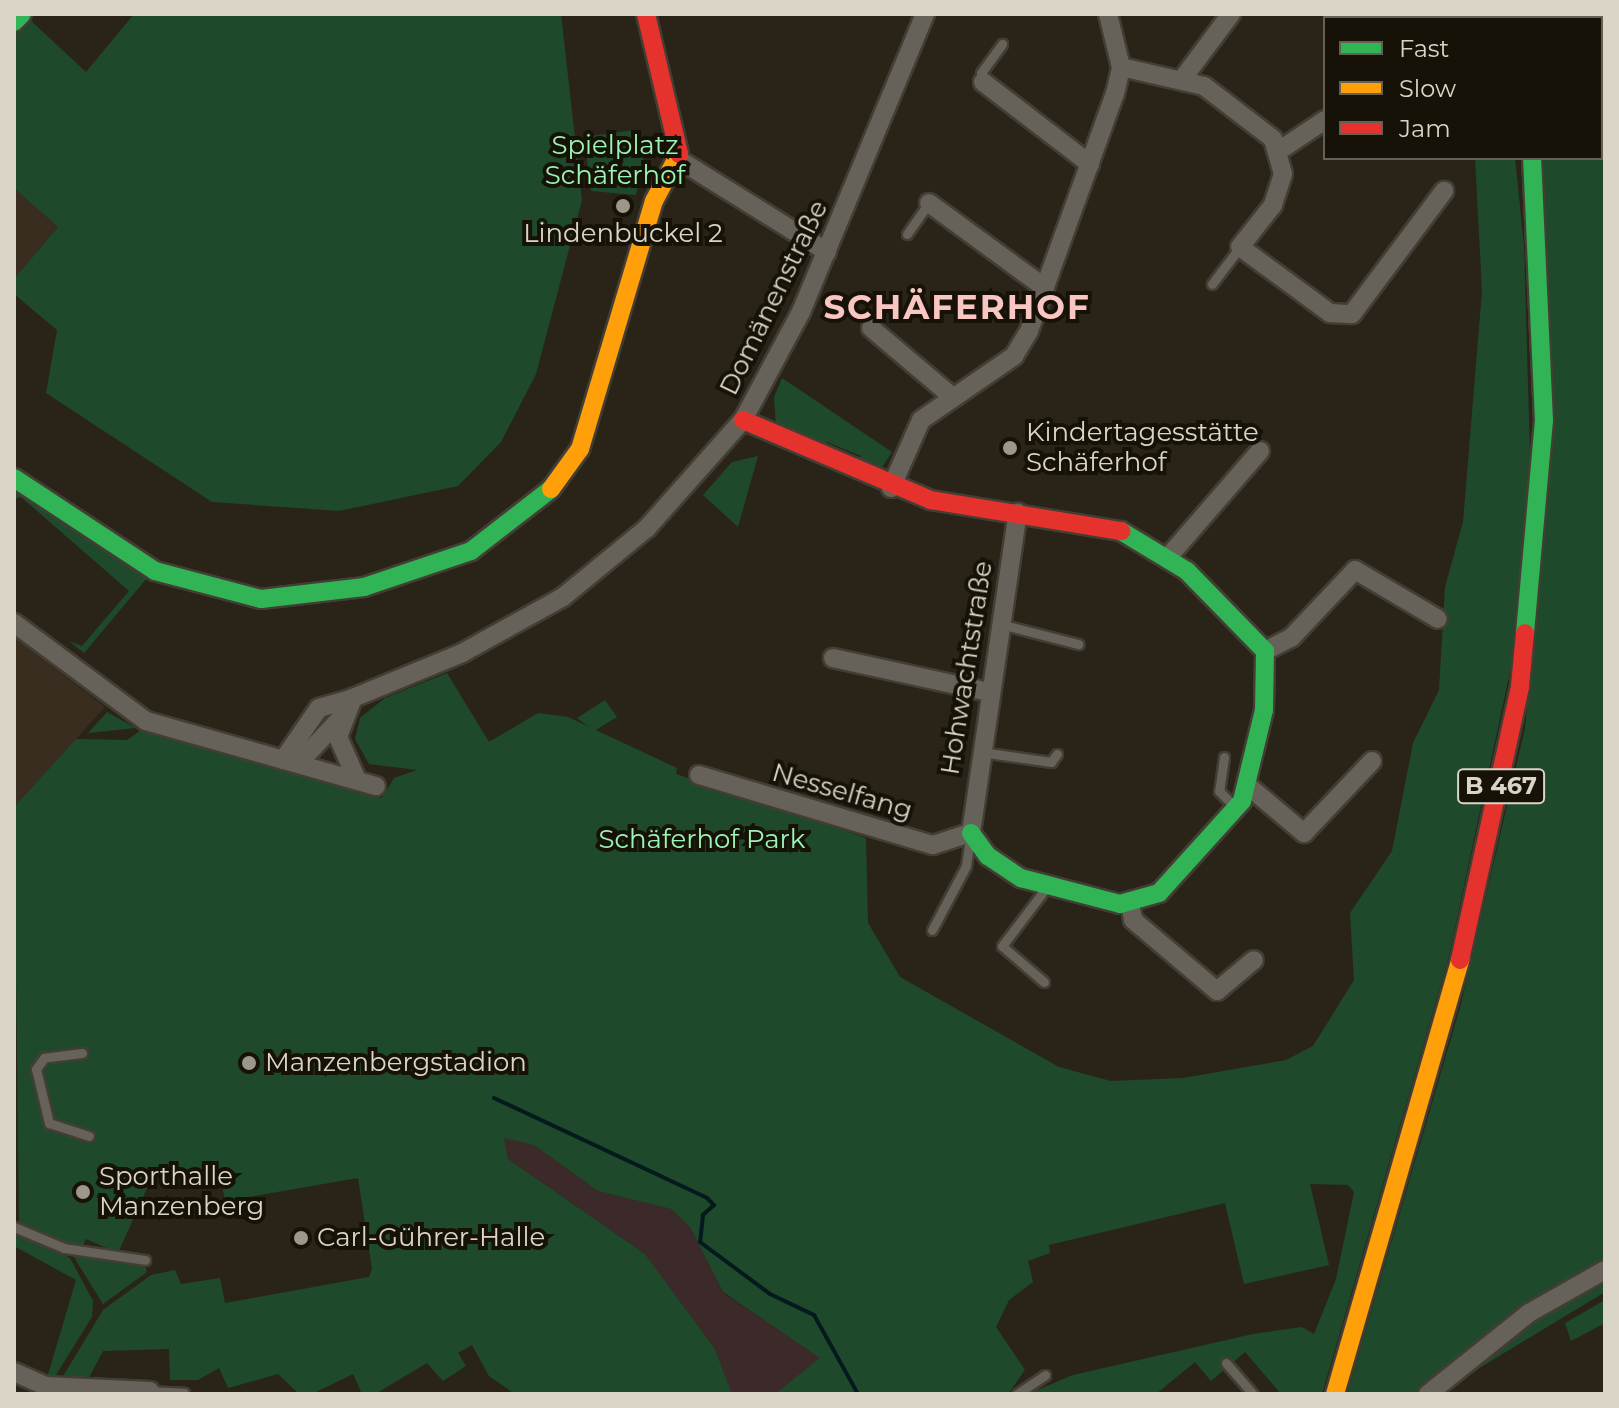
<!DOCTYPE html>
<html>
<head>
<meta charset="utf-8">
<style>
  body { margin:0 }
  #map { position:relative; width:1619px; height:1408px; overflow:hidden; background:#2a2418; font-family:Montserrat,sans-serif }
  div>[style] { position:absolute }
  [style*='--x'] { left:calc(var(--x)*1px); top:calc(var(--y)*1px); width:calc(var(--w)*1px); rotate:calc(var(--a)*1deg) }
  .commercial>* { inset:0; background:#392d1f }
  .industrial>* { inset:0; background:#3c2a2b }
  .green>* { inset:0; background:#1e4a2b }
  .stream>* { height:4px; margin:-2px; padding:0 2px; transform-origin:2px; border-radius:2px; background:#041a1e }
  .roads { filter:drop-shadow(2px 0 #433e34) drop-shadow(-2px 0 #433e34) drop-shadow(0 2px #433e34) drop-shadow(0 -2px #433e34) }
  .lane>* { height:9px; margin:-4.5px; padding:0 4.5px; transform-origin:4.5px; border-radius:4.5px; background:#676259 }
  .street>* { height:18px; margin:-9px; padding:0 9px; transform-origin:9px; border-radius:9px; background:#676259 }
  .fast>* { height:18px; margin:-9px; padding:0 9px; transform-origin:9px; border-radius:9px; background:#30b455 }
  .slow>* { height:18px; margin:-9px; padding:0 9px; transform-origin:9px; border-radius:9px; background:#ff9f0a }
  .jam>* { height:18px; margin:-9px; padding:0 9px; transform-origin:9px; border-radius:9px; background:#e5322d }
  .dots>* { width:22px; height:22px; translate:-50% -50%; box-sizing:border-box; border:4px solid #161208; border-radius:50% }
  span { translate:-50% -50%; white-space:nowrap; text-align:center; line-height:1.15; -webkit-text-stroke:8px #161208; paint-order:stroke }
  .shield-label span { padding:2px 6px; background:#161208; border:2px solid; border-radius:6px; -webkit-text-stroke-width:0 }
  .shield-label { font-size:24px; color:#dbd5c7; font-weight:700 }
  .park-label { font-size:26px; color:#9af4b3 }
  .poi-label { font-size:26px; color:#dbd5c7 }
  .left { translate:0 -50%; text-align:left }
  .street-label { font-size:26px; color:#dbd5c7 }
  .district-label { font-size:34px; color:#fac6c2; font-weight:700; letter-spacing:2px }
  .frame { position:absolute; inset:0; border:16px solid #dbd5c7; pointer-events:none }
  .legend { position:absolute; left:1323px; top:16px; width:280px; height:144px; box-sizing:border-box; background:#161208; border:2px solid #656054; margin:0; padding:10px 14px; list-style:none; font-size:24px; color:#dbd5c7 }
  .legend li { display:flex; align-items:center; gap:16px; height:40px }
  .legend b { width:40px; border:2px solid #656054 }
</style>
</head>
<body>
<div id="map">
  <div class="commercial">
    <div style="clip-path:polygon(14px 188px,58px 227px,14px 279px)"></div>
    <div style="clip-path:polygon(14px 637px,105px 707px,14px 807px)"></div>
  </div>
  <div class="industrial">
    <div style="clip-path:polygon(503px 1137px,534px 1145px,598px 1191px,671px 1209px,690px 1227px,723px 1293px,821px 1358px,775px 1394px,732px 1394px,715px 1349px,645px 1254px,508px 1159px)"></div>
  </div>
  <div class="green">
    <div style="clip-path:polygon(134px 14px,561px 14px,582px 200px,536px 374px,501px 442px,458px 486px,339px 511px,212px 502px,46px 393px,57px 330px,14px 294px,14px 279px,58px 227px,14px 188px,14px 34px,29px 19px,86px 72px)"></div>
    <div style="clip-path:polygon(1519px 14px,1605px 14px,1605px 1261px,1516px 1312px,1417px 1394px,1347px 1394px,1461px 1004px,1525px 728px,1554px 430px,1543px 158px,1601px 158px,1601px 18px)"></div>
    <div style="clip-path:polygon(635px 130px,644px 156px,636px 195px,591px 191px,584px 137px)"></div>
    <div style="clip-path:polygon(1475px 158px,1515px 158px,1524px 246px,1531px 488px,1511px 667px,1448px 960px,1322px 1394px,1281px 1394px,1245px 1352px,1211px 1381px,1195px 1362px,1156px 1394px,1028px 1394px,1073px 1375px,1253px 1334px,1302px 1327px,1314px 1334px,1336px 1279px,1354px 1192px,1348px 1185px,1310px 1184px,1329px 1265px,1244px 1284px,1225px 1203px,1049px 1245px,1050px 1253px,1028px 1261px,1033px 1282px,1009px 1300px,996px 1327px,1025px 1370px,1008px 1394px,775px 1394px,820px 1358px,723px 1292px,690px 1227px,671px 1209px,598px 1191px,534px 1145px,504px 1138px,508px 1159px,645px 1254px,715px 1349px,732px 1394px,515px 1394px,489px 1376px,472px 1345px,458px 1353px,466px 1366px,443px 1381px,427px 1363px,375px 1394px,362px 1394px,353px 1374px,312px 1394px,299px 1394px,278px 1374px,228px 1388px,219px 1368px,198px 1380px,170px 1380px,169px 1349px,103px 1351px,84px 1387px,62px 1378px,103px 1310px,151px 1275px,175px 1270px,181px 1284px,220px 1278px,225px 1303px,369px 1277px,372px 1269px,358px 1178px,225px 1201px,220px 1172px,152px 1177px,118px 1253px,86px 1239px,81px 1250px,19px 1223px,14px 807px,76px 739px,127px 740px,141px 730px,382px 798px,394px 778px,417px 770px,369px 764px,355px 739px,360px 718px,385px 698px,447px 673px,489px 742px,538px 713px,568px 717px,677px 768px,676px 774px,866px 838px,868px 923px,900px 977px,1059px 1067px,1111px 1081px,1183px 1078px,1286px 1060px,1313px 1046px,1354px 980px,1350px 913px,1392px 851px,1413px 743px,1439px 690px,1445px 587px,1463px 522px,1482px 291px)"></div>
    <div style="clip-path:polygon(782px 378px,892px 452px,881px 469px,858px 465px,861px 456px,827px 442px,822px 453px,776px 428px,774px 397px)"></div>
    <div style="clip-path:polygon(758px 456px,738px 527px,703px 495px,732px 462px)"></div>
    <div style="clip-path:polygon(14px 489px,147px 578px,84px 653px,69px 641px,82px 646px,129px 591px,21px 497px,14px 499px)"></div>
    <div style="clip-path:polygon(605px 700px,617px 717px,594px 731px,577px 718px)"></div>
    <div style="clip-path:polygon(107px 712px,136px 728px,88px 733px)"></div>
    <div style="clip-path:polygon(14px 1229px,70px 1258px,93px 1301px,92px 1317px,54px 1378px,47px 1378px,76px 1280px,14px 1246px)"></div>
    <div style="clip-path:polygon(72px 1254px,144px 1262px,147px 1272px,103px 1304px)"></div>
    <div style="clip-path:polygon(1605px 1280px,1605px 1292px,1453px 1384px,1507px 1337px)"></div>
    <div style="clip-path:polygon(1605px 1300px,1605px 1323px,1571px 1341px,1565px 1323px)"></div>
  </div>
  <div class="stream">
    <div style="--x:494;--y:1098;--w:235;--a:25.1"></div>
    <div style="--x:707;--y:1198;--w:10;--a:45"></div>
    <div style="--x:714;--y:1205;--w:15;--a:138"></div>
    <div style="--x:703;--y:1215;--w:27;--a:96"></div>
    <div style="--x:700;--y:1242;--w:87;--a:36.6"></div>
    <div style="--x:770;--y:1294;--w:49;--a:25.5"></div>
    <div style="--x:814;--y:1315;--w:90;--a:60.9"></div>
  </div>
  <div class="roads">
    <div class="lane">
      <div style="--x:983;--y:82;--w:9;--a:-103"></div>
      <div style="--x:981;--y:73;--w:36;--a:-54"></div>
      <div style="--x:907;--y:234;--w:38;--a:-55"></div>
      <div style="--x:1212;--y:284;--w:46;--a:-52.9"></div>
      <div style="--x:1000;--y:624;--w:81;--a:14.4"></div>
      <div style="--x:981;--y:752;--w:71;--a:8.1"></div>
      <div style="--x:1051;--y:762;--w:10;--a:-53"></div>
      <div style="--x:1224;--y:757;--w:34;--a:98"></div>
      <div style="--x:1219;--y:791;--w:23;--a:45"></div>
      <div style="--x:932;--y:930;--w:72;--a:-62"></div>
      <div style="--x:966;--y:866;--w:28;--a:-82"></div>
      <div style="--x:1044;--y:982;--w:55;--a:-139.4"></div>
      <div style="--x:1002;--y:946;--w:73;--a:-52.8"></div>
      <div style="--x:82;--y:1053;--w:38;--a:173"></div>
      <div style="--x:44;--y:1058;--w:14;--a:126"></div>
      <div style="--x:36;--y:1069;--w:56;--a:76.5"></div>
      <div style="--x:49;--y:1123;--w:42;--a:18"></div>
      <div style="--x:14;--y:1227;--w:54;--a:22.8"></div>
      <div style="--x:64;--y:1248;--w:82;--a:8.4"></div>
      <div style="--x:1226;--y:1363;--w:41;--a:48.9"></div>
      <div style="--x:150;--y:1391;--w:34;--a:3"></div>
      <div style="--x:1017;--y:1394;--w:34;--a:-34"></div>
    </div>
    <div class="street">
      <div style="--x:1402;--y:18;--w:5;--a:-53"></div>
      <div style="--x:1121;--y:67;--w:85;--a:12.9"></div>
      <div style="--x:1204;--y:86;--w:87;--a:37.5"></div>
      <div style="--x:1273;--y:139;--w:36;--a:74"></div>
      <div style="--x:1283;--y:174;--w:33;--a:108"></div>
      <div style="--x:1273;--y:205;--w:53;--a:128.2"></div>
      <div style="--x:1240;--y:247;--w:112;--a:36.3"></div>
      <div style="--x:1330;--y:313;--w:22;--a:3"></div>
      <div style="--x:1352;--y:314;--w:154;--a:-53.2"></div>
      <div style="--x:1184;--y:77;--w:79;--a:-53.3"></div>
      <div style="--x:983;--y:82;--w:135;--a:37.5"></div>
      <div style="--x:1280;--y:150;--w:54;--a:-33.7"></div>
      <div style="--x:681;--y:161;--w:172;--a:31.9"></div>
      <div style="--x:929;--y:203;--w:144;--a:36.2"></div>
      <div style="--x:871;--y:328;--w:102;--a:40.2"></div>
      <div style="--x:891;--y:488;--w:74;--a:-66.2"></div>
      <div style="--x:921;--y:420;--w:113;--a:-34.5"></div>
      <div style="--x:1014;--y:356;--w:29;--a:-59"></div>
      <div style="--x:1029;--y:331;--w:252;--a:-70.1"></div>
      <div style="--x:1115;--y:94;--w:28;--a:-77"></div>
      <div style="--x:1121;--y:67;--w:55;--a:-103.8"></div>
      <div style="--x:1169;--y:556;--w:139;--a:-49.1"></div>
      <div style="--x:14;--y:623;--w:164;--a:36.6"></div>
      <div style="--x:146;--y:721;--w:239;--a:15.8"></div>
      <div style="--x:1265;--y:651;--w:29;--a:-27"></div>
      <div style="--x:1291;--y:638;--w:93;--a:-46.7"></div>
      <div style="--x:1355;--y:570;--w:96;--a:30.6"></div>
      <div style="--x:833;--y:658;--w:160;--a:12.3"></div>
      <div style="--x:286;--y:759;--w:24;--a:-17"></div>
      <div style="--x:309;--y:752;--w:45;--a:-46.8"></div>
      <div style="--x:283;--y:760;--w:63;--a:-55.3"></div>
      <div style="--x:319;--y:708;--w:35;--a:-16"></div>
      <div style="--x:699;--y:775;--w:244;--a:16.7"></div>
      <div style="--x:933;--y:845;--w:40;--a:-18"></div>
      <div style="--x:971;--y:833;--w:324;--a:-81.7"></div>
      <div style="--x:357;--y:780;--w:47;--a:-113.8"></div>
      <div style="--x:338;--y:737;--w:42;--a:-69"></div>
      <div style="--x:353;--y:698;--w:118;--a:-22.4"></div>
      <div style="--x:462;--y:653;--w:115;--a:-29"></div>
      <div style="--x:563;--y:597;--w:109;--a:-39.4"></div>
      <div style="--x:647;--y:528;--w:144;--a:-48.4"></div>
      <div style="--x:743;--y:420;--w:123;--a:-61.8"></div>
      <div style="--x:801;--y:312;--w:323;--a:-67.4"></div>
      <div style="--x:1247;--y:785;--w:75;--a:40.1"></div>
      <div style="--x:1304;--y:833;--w:99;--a:-46.6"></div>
      <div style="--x:1130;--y:903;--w:17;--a:80"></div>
      <div style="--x:1133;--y:920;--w:110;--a:40.2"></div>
      <div style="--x:1217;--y:991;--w:48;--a:-40"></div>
      <div style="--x:14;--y:1372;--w:34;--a:24"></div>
      <div style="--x:45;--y:1386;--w:105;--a:2.7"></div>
      <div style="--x:1428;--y:1394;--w:129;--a:-38.7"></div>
      <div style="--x:1529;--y:1313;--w:87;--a:-29.5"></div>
    </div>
    <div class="fast">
      <div style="--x:1509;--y:14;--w:4;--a:76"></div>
      <div style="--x:14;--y:22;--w:11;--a:-45"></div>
      <div style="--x:14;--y:478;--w:169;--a:33.4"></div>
      <div style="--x:155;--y:571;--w:110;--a:14.8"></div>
      <div style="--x:261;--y:599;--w:104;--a:-6.6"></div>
      <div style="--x:364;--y:587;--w:113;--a:-18.6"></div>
      <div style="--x:471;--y:551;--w:101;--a:-37.8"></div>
      <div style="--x:1525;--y:633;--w:213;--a:-84.9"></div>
      <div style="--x:1544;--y:421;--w:263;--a:-92.6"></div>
      <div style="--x:971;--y:833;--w:29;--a:54"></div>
      <div style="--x:988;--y:856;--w:40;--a:34"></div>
      <div style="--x:1021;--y:878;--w:102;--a:14.7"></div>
      <div style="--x:1120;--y:904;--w:41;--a:-15.8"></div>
      <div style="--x:1159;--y:893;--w:124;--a:-47.9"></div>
      <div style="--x:1242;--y:801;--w:94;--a:-76.4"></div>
      <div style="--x:1264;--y:710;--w:59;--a:-89"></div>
      <div style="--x:1265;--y:651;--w:112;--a:-134.3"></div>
      <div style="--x:1187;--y:571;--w:77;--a:-148.8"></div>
    </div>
    <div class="slow">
      <div style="--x:551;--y:489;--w:49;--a:-54.1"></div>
      <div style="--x:580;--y:449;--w:259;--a:-73.4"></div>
      <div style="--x:654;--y:201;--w:53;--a:-62"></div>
      <div style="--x:1335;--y:1394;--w:452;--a:-73.9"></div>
    </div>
    <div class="jam">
      <div style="--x:646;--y:14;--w:144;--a:76.7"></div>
      <div style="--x:743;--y:420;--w:204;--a:23.1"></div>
      <div style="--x:931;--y:500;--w:193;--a:9.3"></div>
      <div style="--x:1460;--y:960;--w:280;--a:-77.6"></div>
      <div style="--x:1520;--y:686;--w:53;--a:-84.6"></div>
    </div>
  </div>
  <div class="dots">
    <div style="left:623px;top:206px;background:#9d978a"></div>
    <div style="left:1010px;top:448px;background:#9d978a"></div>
    <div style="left:249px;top:1063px;background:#9d978a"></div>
    <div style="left:83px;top:1192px;background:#9d978a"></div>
    <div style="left:301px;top:1238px;background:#9d978a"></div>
  </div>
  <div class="shield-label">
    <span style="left:1501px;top:786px">B 467</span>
  </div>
  <div class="park-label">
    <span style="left:615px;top:161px">Spielplatz<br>Schäferhof</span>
    <span style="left:702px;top:840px">Schäferhof Park</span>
  </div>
  <div class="poi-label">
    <span style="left:623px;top:234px">Lindenbuckel 2</span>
    <span class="left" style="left:1026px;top:448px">Kindertagesstätte<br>Schäferhof</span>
    <span class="left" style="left:265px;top:1063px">Manzenbergstadion</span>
    <span class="left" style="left:99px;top:1192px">Sporthalle<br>Manzenberg</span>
    <span class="left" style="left:317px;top:1238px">Carl-Gührer-Halle</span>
  </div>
  <div class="street-label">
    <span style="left:774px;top:298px;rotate:-64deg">Domänenstraße</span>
    <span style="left:967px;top:668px;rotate:-81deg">Hohwachtstraße</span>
    <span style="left:842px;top:792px;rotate:16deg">Nesselfang</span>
  </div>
  <div class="district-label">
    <span style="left:957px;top:308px">SCHÄFERHOF</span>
  </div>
  <div class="frame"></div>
  <ul class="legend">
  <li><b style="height:10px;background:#30b455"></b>Fast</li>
  <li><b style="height:10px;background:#ff9f0a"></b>Slow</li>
  <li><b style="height:10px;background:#e5322d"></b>Jam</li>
  </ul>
</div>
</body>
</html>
